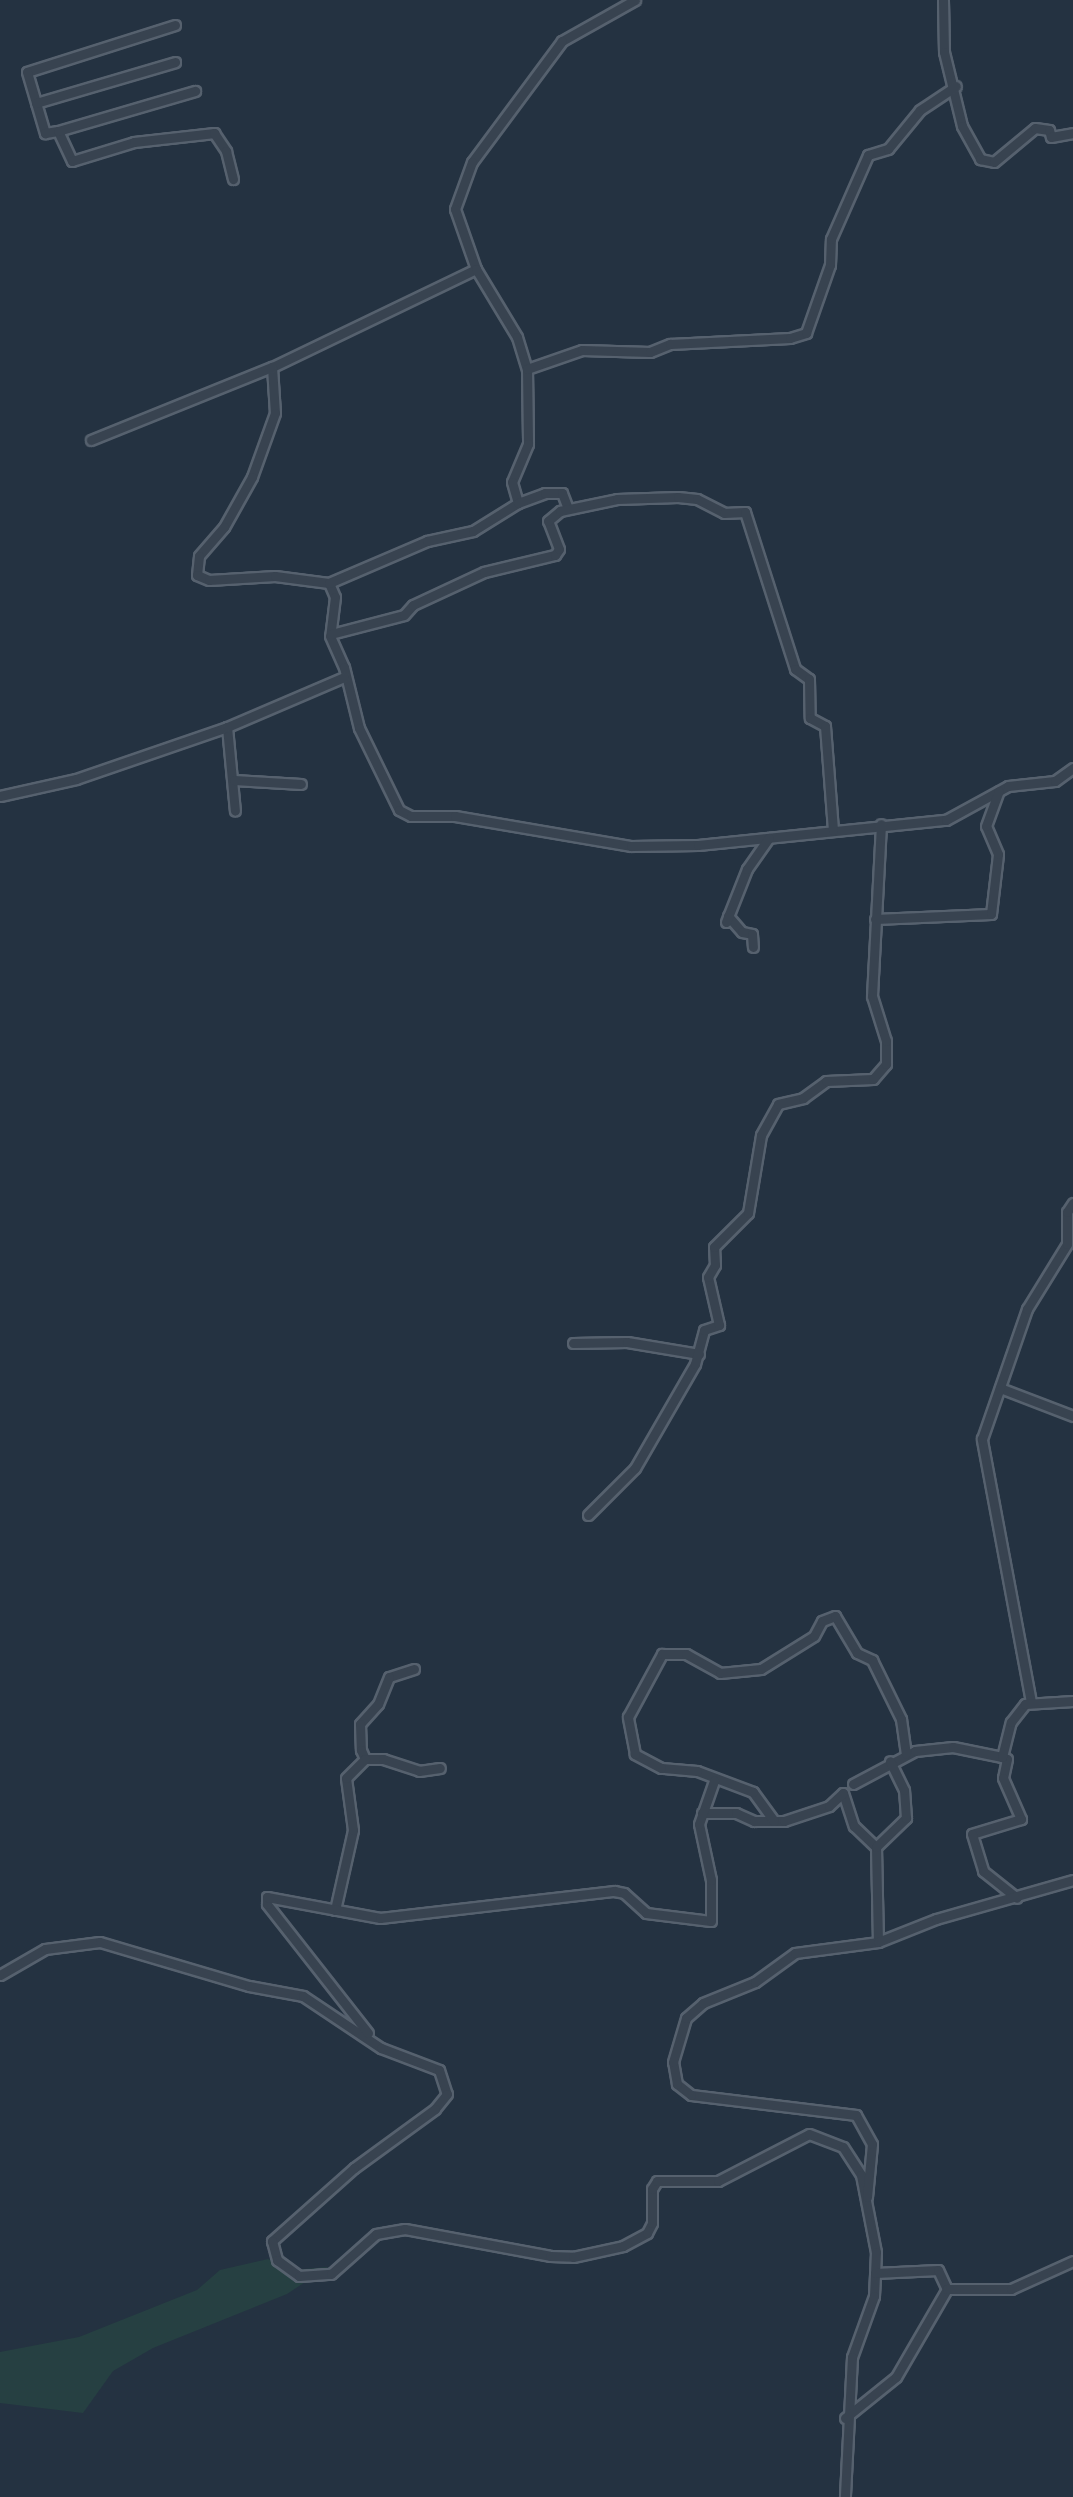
<!DOCTYPE html>
<html>
<head>
<meta charset="utf-8">
<style>
  body { margin:0 }
  #map { position:relative; width:1073px; height:2497px; overflow:hidden; background:#243241; font-family:"Public Sans",sans-serif }
  div>[style] { position:absolute }
  [style*='--x'] { left:calc(var(--x)*1px); top:calc(var(--y)*1px); width:calc(var(--w)*1px); rotate:calc(var(--a)*1deg) }
  .green>* { inset:0; background:#264042 }
  .roads { filter:drop-shadow(2px 0 #56616e) drop-shadow(-2px 0 #56616e) drop-shadow(0 2px #56616e) drop-shadow(0 -2px #56616e) }
  .minor>* { height:9px; margin:-4.5px; padding:0 4.5px; transform-origin:4.5px; border-radius:4.5px; background:#384350 }
  span { translate:-50% -50%; white-space:nowrap; text-align:center; line-height:1.15; -webkit-text-stroke:6px #1d2836; paint-order:stroke }
</style>
</head>
<body>
<div id="map">
  <div class="green">
    <div style="clip-path:polygon(268px 2259px,292px 2270px,328px 2267px,287px 2294px,153px 2348px,113px 2371px,83px 2413px,0 2403px,0 2352px,79px 2337px,197px 2290px,220px 2270px)"></div>
  </div>
  <div class="roads">
    <div class="minor">
      <div style="--x:635;--y:0;--w:84;--a:150.7"></div>
      <div style="--x:562;--y:41;--w:151;--a:126.6"></div>
      <div style="--x:472;--y:162;--w:50;--a:109.9"></div>
      <div style="--x:455;--y:209;--w:64;--a:70.7"></div>
      <div style="--x:476;--y:269;--w:226;--a:154.3"></div>
      <div style="--x:272;--y:367;--w:46;--a:86.3"></div>
      <div style="--x:275;--y:413;--w:68;--a:109.8"></div>
      <div style="--x:252;--y:477;--w:57;--a:119.2"></div>
      <div style="--x:224;--y:527;--w:38;--a:131"></div>
      <div style="--x:199;--y:556;--w:19;--a:96"></div>
      <div style="--x:197;--y:575;--w:13;--a:23"></div>
      <div style="--x:209;--y:580;--w:66;--a:-3.5"></div>
      <div style="--x:275;--y:576;--w:54;--a:7.4"></div>
      <div style="--x:329;--y:583;--w:15;--a:67"></div>
      <div style="--x:335;--y:597;--w:39;--a:97"></div>
      <div style="--x:330;--y:636;--w:34;--a:66"></div>
      <div style="--x:344;--y:667;--w:63;--a:76.2"></div>
      <div style="--x:359;--y:728;--w:91;--a:64"></div>
      <div style="--x:399;--y:810;--w:13;--a:27"></div>
      <div style="--x:411;--y:816;--w:44;--a:0"></div>
      <div style="--x:455;--y:816;--w:179;--a:9.7"></div>
      <div style="--x:631;--y:846;--w:67;--a:-0.9"></div>
      <div style="--x:698;--y:845;--w:249;--a:-5.8"></div>
      <div style="--x:946;--y:820;--w:71;--a:-28.7"></div>
      <div style="--x:1008;--y:786;--w:47;--a:-6.1"></div>
      <div style="--x:1055;--y:781;--w:22;--a:-36"></div>
      <div style="--x:943;--y:0;--w:52;--a:88.9"></div>
      <div style="--x:944;--y:52;--w:76;--a:76.3"></div>
      <div style="--x:962;--y:126;--w:38;--a:61"></div>
      <div style="--x:980;--y:159;--w:14;--a:12"></div>
      <div style="--x:994;--y:162;--w:53;--a:-39.7"></div>
      <div style="--x:1035;--y:128;--w:14;--a:8"></div>
      <div style="--x:1049;--y:130;--w:7;--a:74"></div>
      <div style="--x:1051;--y:137;--w:22;--a:-10"></div>
      <div style="--x:175;--y:25;--w:155;--a:162.4"></div>
      <div style="--x:27;--y:72;--w:64;--a:73.6"></div>
      <div style="--x:45;--y:133;--w:13;--a:-9"></div>
      <div style="--x:58;--y:131;--w:33;--a:65"></div>
      <div style="--x:72;--y:161;--w:65;--a:-17"></div>
      <div style="--x:134;--y:142;--w:81;--a:-6.4"></div>
      <div style="--x:214;--y:133;--w:22;--a:56"></div>
      <div style="--x:226;--y:151;--w:29;--a:76"></div>
      <div style="--x:36;--y:103;--w:145;--a:-16.4"></div>
      <div style="--x:58;--y:131;--w:143;--a:-16.3"></div>
      <div style="--x:476;--y:269;--w:79;--a:58.9"></div>
      <div style="--x:517;--y:337;--w:34;--a:73"></div>
      <div style="--x:527;--y:369;--w:75;--a:89.2"></div>
      <div style="--x:528;--y:444;--w:41;--a:112.8"></div>
      <div style="--x:512;--y:482;--w:22;--a:74"></div>
      <div style="--x:527;--y:369;--w:58;--a:-19.1"></div>
      <div style="--x:582;--y:350;--w:68;--a:1.7"></div>
      <div style="--x:650;--y:352;--w:22;--a:-22"></div>
      <div style="--x:670;--y:344;--w:120;--a:-2.9"></div>
      <div style="--x:790;--y:338;--w:17;--a:-17"></div>
      <div style="--x:806;--y:333;--w:72;--a:-70.6"></div>
      <div style="--x:830;--y:265;--w:26;--a:-88"></div>
      <div style="--x:831;--y:239;--w:92;--a:-66.2"></div>
      <div style="--x:868;--y:155;--w:21;--a:-17"></div>
      <div style="--x:888;--y:149;--w:50;--a:-50.6"></div>
      <div style="--x:920;--y:110;--w:43;--a:-33.7"></div>
      <div style="--x:91;--y:440;--w:195;--a:-22"></div>
      <div style="--x:329;--y:583;--w:107;--a:-23.2"></div>
      <div style="--x:427;--y:541;--w:47;--a:-12.3"></div>
      <div style="--x:473;--y:531;--w:53;--a:-31.9"></div>
      <div style="--x:518;--y:503;--w:29;--a:-20"></div>
      <div style="--x:545;--y:493;--w:17;--a:0"></div>
      <div style="--x:562;--y:493;--w:17;--a:69"></div>
      <div style="--x:331;--y:634;--w:75;--a:-14.6"></div>
      <div style="--x:404;--y:615;--w:13;--a:-48"></div>
      <div style="--x:413;--y:605;--w:78;--a:-24.9"></div>
      <div style="--x:484;--y:572;--w:73;--a:-13.5"></div>
      <div style="--x:555;--y:555;--w:7;--a:-56"></div>
      <div style="--x:559;--y:549;--w:30;--a:-111"></div>
      <div style="--x:548;--y:521;--w:16;--a:-40"></div>
      <div style="--x:560;--y:511;--w:58;--a:-11.9"></div>
      <div style="--x:617;--y:499;--w:61;--a:-1.9"></div>
      <div style="--x:678;--y:497;--w:19;--a:6"></div>
      <div style="--x:697;--y:499;--w:30;--a:27"></div>
      <div style="--x:724;--y:513;--w:21;--a:-3"></div>
      <div style="--x:745;--y:512;--w:165;--a:72.3"></div>
      <div style="--x:795;--y:669;--w:17;--a:36"></div>
      <div style="--x:809;--y:679;--w:39;--a:89"></div>
      <div style="--x:810;--y:718;--w:17;--a:28"></div>
      <div style="--x:825;--y:726;--w:105;--a:85.6"></div>
      <div style="--x:227;--y:727;--w:84;--a:84.6"></div>
      <div style="--x:234;--y:780;--w:67;--a:3.4"></div>
      <div style="--x:0;--y:796;--w:78;--a:-12.6"></div>
      <div style="--x:76;--y:779;--w:160;--a:-19"></div>
      <div style="--x:227;--y:727;--w:127;--a:-23.1"></div>
      <div style="--x:728;--y:916;--w:21;--a:49"></div>
      <div style="--x:742;--y:932;--w:10;--a:11"></div>
      <div style="--x:752;--y:934;--w:13;--a:86"></div>
      <div style="--x:875;--y:919;--w:116;--a:-2.5"></div>
      <div style="--x:991;--y:914;--w:60;--a:-83.3"></div>
      <div style="--x:998;--y:854;--w:30;--a:-113"></div>
      <div style="--x:986;--y:826;--w:37;--a:-70"></div>
      <div style="--x:726;--y:922;--w:57;--a:-68.4"></div>
      <div style="--x:747;--y:869;--w:38;--a:-55"></div>
      <div style="--x:573;--y:1343;--w:54;--a:-1.1"></div>
      <div style="--x:627;--y:1342;--w:73;--a:9.5"></div>
      <div style="--x:1000;--y:1388;--w:78;--a:21"></div>
      <div style="--x:588;--y:1515;--w:66;--a:-45"></div>
      <div style="--x:635;--y:1468;--w:120;--a:-60"></div>
      <div style="--x:695;--y:1364;--w:35;--a:-75"></div>
      <div style="--x:704;--y:1330;--w:16;--a:-18"></div>
      <div style="--x:719;--y:1325;--w:49;--a:-102.9"></div>
      <div style="--x:708;--y:1277;--w:14;--a:-60"></div>
      <div style="--x:715;--y:1265;--w:18;--a:-93"></div>
      <div style="--x:714;--y:1247;--w:48;--a:-45"></div>
      <div style="--x:748;--y:1213;--w:79;--a:-80.5"></div>
      <div style="--x:761;--y:1135;--w:35;--a:-61"></div>
      <div style="--x:778;--y:1104;--w:26;--a:-13"></div>
      <div style="--x:803;--y:1098;--w:29;--a:-36"></div>
      <div style="--x:826;--y:1081;--w:47;--a:-2.4"></div>
      <div style="--x:873;--y:1079;--w:20;--a:-49"></div>
      <div style="--x:886;--y:1064;--w:23;--a:-90"></div>
      <div style="--x:886;--y:1041;--w:47;--a:-107.3"></div>
      <div style="--x:872;--y:996;--w:172;--a:-87"></div>
      <div style="--x:414;--y:1669;--w:26;--a:162"></div>
      <div style="--x:389;--y:1677;--w:29;--a:112"></div>
      <div style="--x:378;--y:1704;--w:27;--a:132"></div>
      <div style="--x:360;--y:1724;--w:26;--a:88"></div>
      <div style="--x:361;--y:1750;--w:10;--a:66"></div>
      <div style="--x:365;--y:1759;--w:18;--a:0"></div>
      <div style="--x:383;--y:1759;--w:38;--a:18"></div>
      <div style="--x:419;--y:1771;--w:21;--a:-8"></div>
      <div style="--x:1031;--y:1702;--w:268;--a:-100.6"></div>
      <div style="--x:982;--y:1439;--w:138;--a:-70.9"></div>
      <div style="--x:1027;--y:1309;--w:76;--a:-58.4"></div>
      <div style="--x:1067;--y:1244;--w:32;--a:-90"></div>
      <div style="--x:1067;--y:1212;--w:11;--a:-56"></div>
      <div style="--x:1002;--y:1757;--w:5;--a:22"></div>
      <div style="--x:1007;--y:1759;--w:19;--a:102"></div>
      <div style="--x:1003;--y:1778;--w:45;--a:66.3"></div>
      <div style="--x:1021;--y:1819;--w:51;--a:163"></div>
      <div style="--x:972;--y:1834;--w:39;--a:73"></div>
      <div style="--x:983;--y:1871;--w:43;--a:38.5"></div>
      <div style="--x:853;--y:1784;--w:70;--a:-28"></div>
      <div style="--x:915;--y:1751;--w:38;--a:-6"></div>
      <div style="--x:953;--y:1747;--w:50;--a:11.5"></div>
      <div style="--x:1002;--y:1757;--w:36;--a:-76"></div>
      <div style="--x:1011;--y:1722;--w:23;--a:-52"></div>
      <div style="--x:1025;--y:1704;--w:48;--a:-3.6"></div>
      <div style="--x:843;--y:1793;--w:35;--a:72"></div>
      <div style="--x:854;--y:1826;--w:30;--a:44"></div>
      <div style="--x:876;--y:1847;--w:95;--a:88.8"></div>
      <div style="--x:702;--y:1813;--w:34;--a:0"></div>
      <div style="--x:736;--y:1813;--w:20;--a:24"></div>
      <div style="--x:754;--y:1821;--w:30;--a:0"></div>
      <div style="--x:784;--y:1821;--w:47;--a:-18.4"></div>
      <div style="--x:829;--y:1806;--w:19;--a:-43"></div>
      <div style="--x:774;--y:1821;--w:36;--a:-126"></div>
      <div style="--x:753;--y:1792;--w:60;--a:-159.4"></div>
      <div style="--x:697;--y:1771;--w:36;--a:-175"></div>
      <div style="--x:661;--y:1768;--w:30;--a:-152"></div>
      <div style="--x:635;--y:1754;--w:38;--a:-101"></div>
      <div style="--x:628;--y:1717;--w:72;--a:-61.6"></div>
      <div style="--x:662;--y:1654;--w:24;--a:0"></div>
      <div style="--x:686;--y:1654;--w:39;--a:29"></div>
      <div style="--x:720;--y:1673;--w:41;--a:-5.6"></div>
      <div style="--x:761;--y:1669;--w:62;--a:-31.9"></div>
      <div style="--x:814;--y:1636;--w:17;--a:-62"></div>
      <div style="--x:822;--y:1621;--w:14;--a:-21"></div>
      <div style="--x:835;--y:1616;--w:43;--a:59.3"></div>
      <div style="--x:857;--y:1653;--w:17;--a:25"></div>
      <div style="--x:872;--y:1660;--w:66;--a:63.8"></div>
      <div style="--x:901;--y:1719;--w:35;--a:82"></div>
      <div style="--x:876;--y:1847;--w:42;--a:-44"></div>
      <div style="--x:906;--y:1818;--w:28;--a:-94"></div>
      <div style="--x:904;--y:1790;--w:32;--a:-116"></div>
      <div style="--x:335;--y:1910;--w:82;--a:-77.3"></div>
      <div style="--x:353;--y:1830;--w:52;--a:-97.7"></div>
      <div style="--x:346;--y:1778;--w:27;--a:-45"></div>
      <div style="--x:0;--y:1975;--w:52;--a:-30"></div>
      <div style="--x:45;--y:1949;--w:55;--a:-7.3"></div>
      <div style="--x:100;--y:1942;--w:155;--a:16.5"></div>
      <div style="--x:249;--y:1986;--w:55;--a:10.5"></div>
      <div style="--x:303;--y:1996;--w:94;--a:33.7"></div>
      <div style="--x:381;--y:2048;--w:62;--a:20.8"></div>
      <div style="--x:439;--y:2070;--w:25;--a:72"></div>
      <div style="--x:447;--y:2094;--w:19;--a:129"></div>
      <div style="--x:435;--y:2109;--w:100;--a:143.9"></div>
      <div style="--x:354;--y:2168;--w:110;--a:138.3"></div>
      <div style="--x:272;--y:2241;--w:20;--a:75"></div>
      <div style="--x:277;--y:2260;--w:27;--a:36"></div>
      <div style="--x:299;--y:2276;--w:32;--a:-4"></div>
      <div style="--x:331;--y:2274;--w:60;--a:-41.6"></div>
      <div style="--x:376;--y:2234;--w:29;--a:-10"></div>
      <div style="--x:405;--y:2229;--w:147;--a:10.5"></div>
      <div style="--x:550;--y:2256;--w:23;--a:2"></div>
      <div style="--x:573;--y:2257;--w:51;--a:-12.4"></div>
      <div style="--x:623;--y:2246;--w:27;--a:-28"></div>
      <div style="--x:647;--y:2233;--w:11;--a:-63"></div>
      <div style="--x:652;--y:2223;--w:34;--a:-90"></div>
      <div style="--x:652;--y:2189;--w:9;--a:-58"></div>
      <div style="--x:657;--y:2181;--w:61;--a:0"></div>
      <div style="--x:718;--y:2181;--w:102;--a:-27.3"></div>
      <div style="--x:809;--y:2134;--w:36;--a:21"></div>
      <div style="--x:843;--y:2147;--w:33;--a:57"></div>
      <div style="--x:861;--y:2175;--w:78;--a:79"></div>
      <div style="--x:876;--y:2252;--w:44;--a:92.6"></div>
      <div style="--x:874;--y:2296;--w:65;--a:109.8"></div>
      <div style="--x:852;--y:2357;--w:140;--a:92.9"></div>
      <div style="--x:368;--y:2033;--w:164;--a:-128.1"></div>
      <div style="--x:267;--y:1904;--w:7;--a:-90"></div>
      <div style="--x:267;--y:1897;--w:115;--a:10.5"></div>
      <div style="--x:380;--y:1918;--w:236;--a:-6.6"></div>
      <div style="--x:614;--y:1891;--w:10;--a:11"></div>
      <div style="--x:624;--y:1893;--w:30;--a:42"></div>
      <div style="--x:646;--y:1913;--w:65;--a:7"></div>
      <div style="--x:711;--y:1921;--w:41;--a:-90"></div>
      <div style="--x:711;--y:1880;--w:57;--a:-102.1"></div>
      <div style="--x:699;--y:1824;--w:46;--a:-70.8"></div>
      <div style="--x:867;--y:2197;--w:53;--a:-84.6"></div>
      <div style="--x:872;--y:2144;--w:33;--a:-119"></div>
      <div style="--x:856;--y:2115;--w:166;--a:-173.1"></div>
      <div style="--x:691;--y:2095;--w:18;--a:-142"></div>
      <div style="--x:677;--y:2084;--w:22;--a:-100"></div>
      <div style="--x:673;--y:2062;--w:46;--a:-73.5"></div>
      <div style="--x:686;--y:2018;--w:23;--a:-41"></div>
      <div style="--x:703;--y:2003;--w:56;--a:-22"></div>
      <div style="--x:755;--y:1982;--w:49;--a:-35.9"></div>
      <div style="--x:795;--y:1953;--w:84;--a:-7.5"></div>
      <div style="--x:878;--y:1942;--w:62;--a:-21.6"></div>
      <div style="--x:936;--y:1919;--w:142;--a:-15.9"></div>
      <div style="--x:875;--y:2273;--w:63;--a:-2.7"></div>
      <div style="--x:938;--y:2270;--w:21;--a:65"></div>
      <div style="--x:845;--y:2418;--w:65;--a:-38.8"></div>
      <div style="--x:896;--y:2377;--w:102;--a:-59.9"></div>
      <div style="--x:947;--y:2289;--w:64;--a:0"></div>
      <div style="--x:1011;--y:2289;--w:68;--a:-24.3"></div>
    </div>
  </div>
</div>
</body>
</html>
